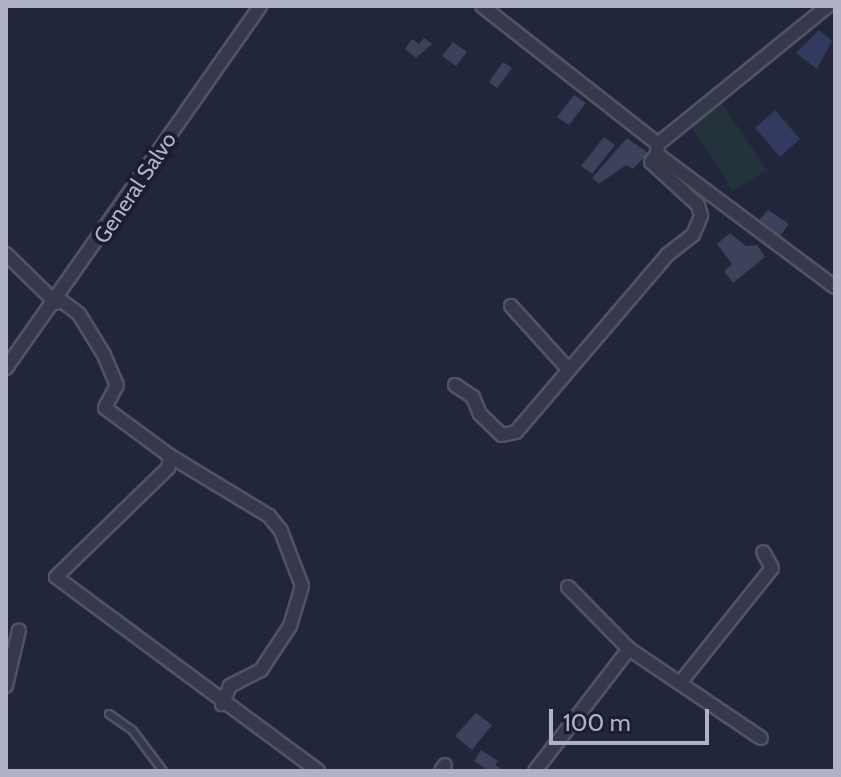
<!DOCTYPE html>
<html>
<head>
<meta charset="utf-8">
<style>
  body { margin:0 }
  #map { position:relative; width:841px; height:777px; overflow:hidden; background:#22263b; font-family:Cabin,sans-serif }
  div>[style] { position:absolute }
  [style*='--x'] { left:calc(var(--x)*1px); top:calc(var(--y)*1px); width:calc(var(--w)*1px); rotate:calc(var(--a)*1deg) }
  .green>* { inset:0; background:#24323c }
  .water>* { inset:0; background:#333a60 }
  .building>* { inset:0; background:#3e415b }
  .roads { filter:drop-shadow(2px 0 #505366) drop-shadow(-2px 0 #505366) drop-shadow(0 2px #505366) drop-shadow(0 -2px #505366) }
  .lane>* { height:6px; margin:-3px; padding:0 3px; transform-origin:3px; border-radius:3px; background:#35394b }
  .street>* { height:12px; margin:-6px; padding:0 6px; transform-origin:6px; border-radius:6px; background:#35394b }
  span { translate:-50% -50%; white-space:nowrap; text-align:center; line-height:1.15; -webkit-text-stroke:8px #1b1e30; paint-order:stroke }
  .street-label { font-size:22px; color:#b0b3c7 }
  .frame { position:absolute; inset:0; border:8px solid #b0b3c7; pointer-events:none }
  .scale { position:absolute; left:549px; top:709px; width:160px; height:36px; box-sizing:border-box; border:4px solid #b0b3c7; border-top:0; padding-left:10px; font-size:24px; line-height:28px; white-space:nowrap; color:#b0b3c7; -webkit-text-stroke:6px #1b1e30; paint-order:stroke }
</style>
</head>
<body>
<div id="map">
  <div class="green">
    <div style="clip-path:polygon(721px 102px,767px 170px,733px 191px,690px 125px)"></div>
  </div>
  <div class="water">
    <div style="clip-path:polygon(819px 30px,832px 41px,817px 69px,796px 53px)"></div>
    <div style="clip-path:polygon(775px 110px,800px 139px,780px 157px,755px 128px)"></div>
  </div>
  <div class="building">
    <div style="clip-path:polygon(424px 38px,432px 44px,416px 58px,405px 49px,412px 39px,419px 44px)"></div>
    <div style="clip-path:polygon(453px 42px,467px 52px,456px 66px,442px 56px)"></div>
    <div style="clip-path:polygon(503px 62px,512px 68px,497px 88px,489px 82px)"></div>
    <div style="clip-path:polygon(574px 95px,586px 103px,569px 125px,557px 117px)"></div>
    <div style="clip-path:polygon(604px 137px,615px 145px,592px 174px,581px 166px)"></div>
    <div style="clip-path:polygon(627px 138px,648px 153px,633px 169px,626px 165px,599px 184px,592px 178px)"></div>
    <div style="clip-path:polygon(768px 210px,789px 224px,780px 236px,759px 220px)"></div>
    <div style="clip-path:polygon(730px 233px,746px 246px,757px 245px,765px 257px,733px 283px,724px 271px,732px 264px,717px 244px)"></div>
    <div style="clip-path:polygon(476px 713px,492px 725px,472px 750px,455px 736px)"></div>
    <div style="clip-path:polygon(481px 750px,498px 761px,495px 765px,505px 771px,489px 771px,474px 761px)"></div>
  </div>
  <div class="roads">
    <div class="lane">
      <div style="--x:109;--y:714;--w:29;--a:35"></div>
      <div style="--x:133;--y:731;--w:50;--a:53.1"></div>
    </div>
    <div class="street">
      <div style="--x:482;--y:6;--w:224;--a:38.1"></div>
      <div style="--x:658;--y:144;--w:10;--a:96"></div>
      <div style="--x:657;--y:154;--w:222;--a:36.8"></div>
      <div style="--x:658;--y:144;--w:219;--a:-39.1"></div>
      <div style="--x:6;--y:254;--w:70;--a:44.4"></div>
      <div style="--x:59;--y:299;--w:25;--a:37"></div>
      <div style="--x:79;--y:314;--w:48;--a:58.6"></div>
      <div style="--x:104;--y:355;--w:33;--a:67"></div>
      <div style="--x:117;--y:385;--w:26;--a:118"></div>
      <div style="--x:105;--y:408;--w:81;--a:36.4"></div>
      <div style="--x:170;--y:456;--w:12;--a:99"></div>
      <div style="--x:168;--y:468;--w:156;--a:135.8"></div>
      <div style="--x:56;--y:577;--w:326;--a:36.5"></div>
      <div style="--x:511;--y:306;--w:86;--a:47.8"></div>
      <div style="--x:6;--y:368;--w:442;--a:-54.9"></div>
      <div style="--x:455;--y:385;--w:22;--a:34"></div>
      <div style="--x:473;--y:397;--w:18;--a:68"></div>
      <div style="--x:480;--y:414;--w:30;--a:44"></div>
      <div style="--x:502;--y:435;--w:14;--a:-12"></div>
      <div style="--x:516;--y:432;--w:233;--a:-49.5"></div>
      <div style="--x:667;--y:255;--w:33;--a:-38"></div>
      <div style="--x:693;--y:235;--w:21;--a:-67"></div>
      <div style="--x:701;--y:216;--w:11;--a:-105"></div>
      <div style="--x:698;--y:205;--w:64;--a:-137.5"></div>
      <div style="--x:651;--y:162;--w:10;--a:-53"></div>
      <div style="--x:170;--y:456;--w:116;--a:31.2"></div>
      <div style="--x:269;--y:516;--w:19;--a:51"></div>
      <div style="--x:281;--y:531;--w:59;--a:69.1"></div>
      <div style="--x:302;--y:586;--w:42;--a:106.7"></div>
      <div style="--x:290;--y:626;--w:53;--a:123.4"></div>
      <div style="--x:261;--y:670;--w:35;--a:153"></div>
      <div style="--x:230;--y:686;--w:20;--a:114"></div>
      <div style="--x:629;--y:649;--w:159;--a:34"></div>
      <div style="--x:680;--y:683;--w:147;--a:-51.3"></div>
      <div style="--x:772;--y:568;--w:18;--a:-119"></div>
      <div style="--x:6;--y:686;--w:57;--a:-76.9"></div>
      <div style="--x:441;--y:771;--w:7;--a:-56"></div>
      <div style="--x:535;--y:771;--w:154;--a:-52.4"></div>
      <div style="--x:629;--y:649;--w:87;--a:-134.5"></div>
    </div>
  </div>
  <div class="street-label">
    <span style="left:135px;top:188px;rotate:-56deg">General Salvo</span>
  </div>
  <div class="frame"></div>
  <div class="scale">100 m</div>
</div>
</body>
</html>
